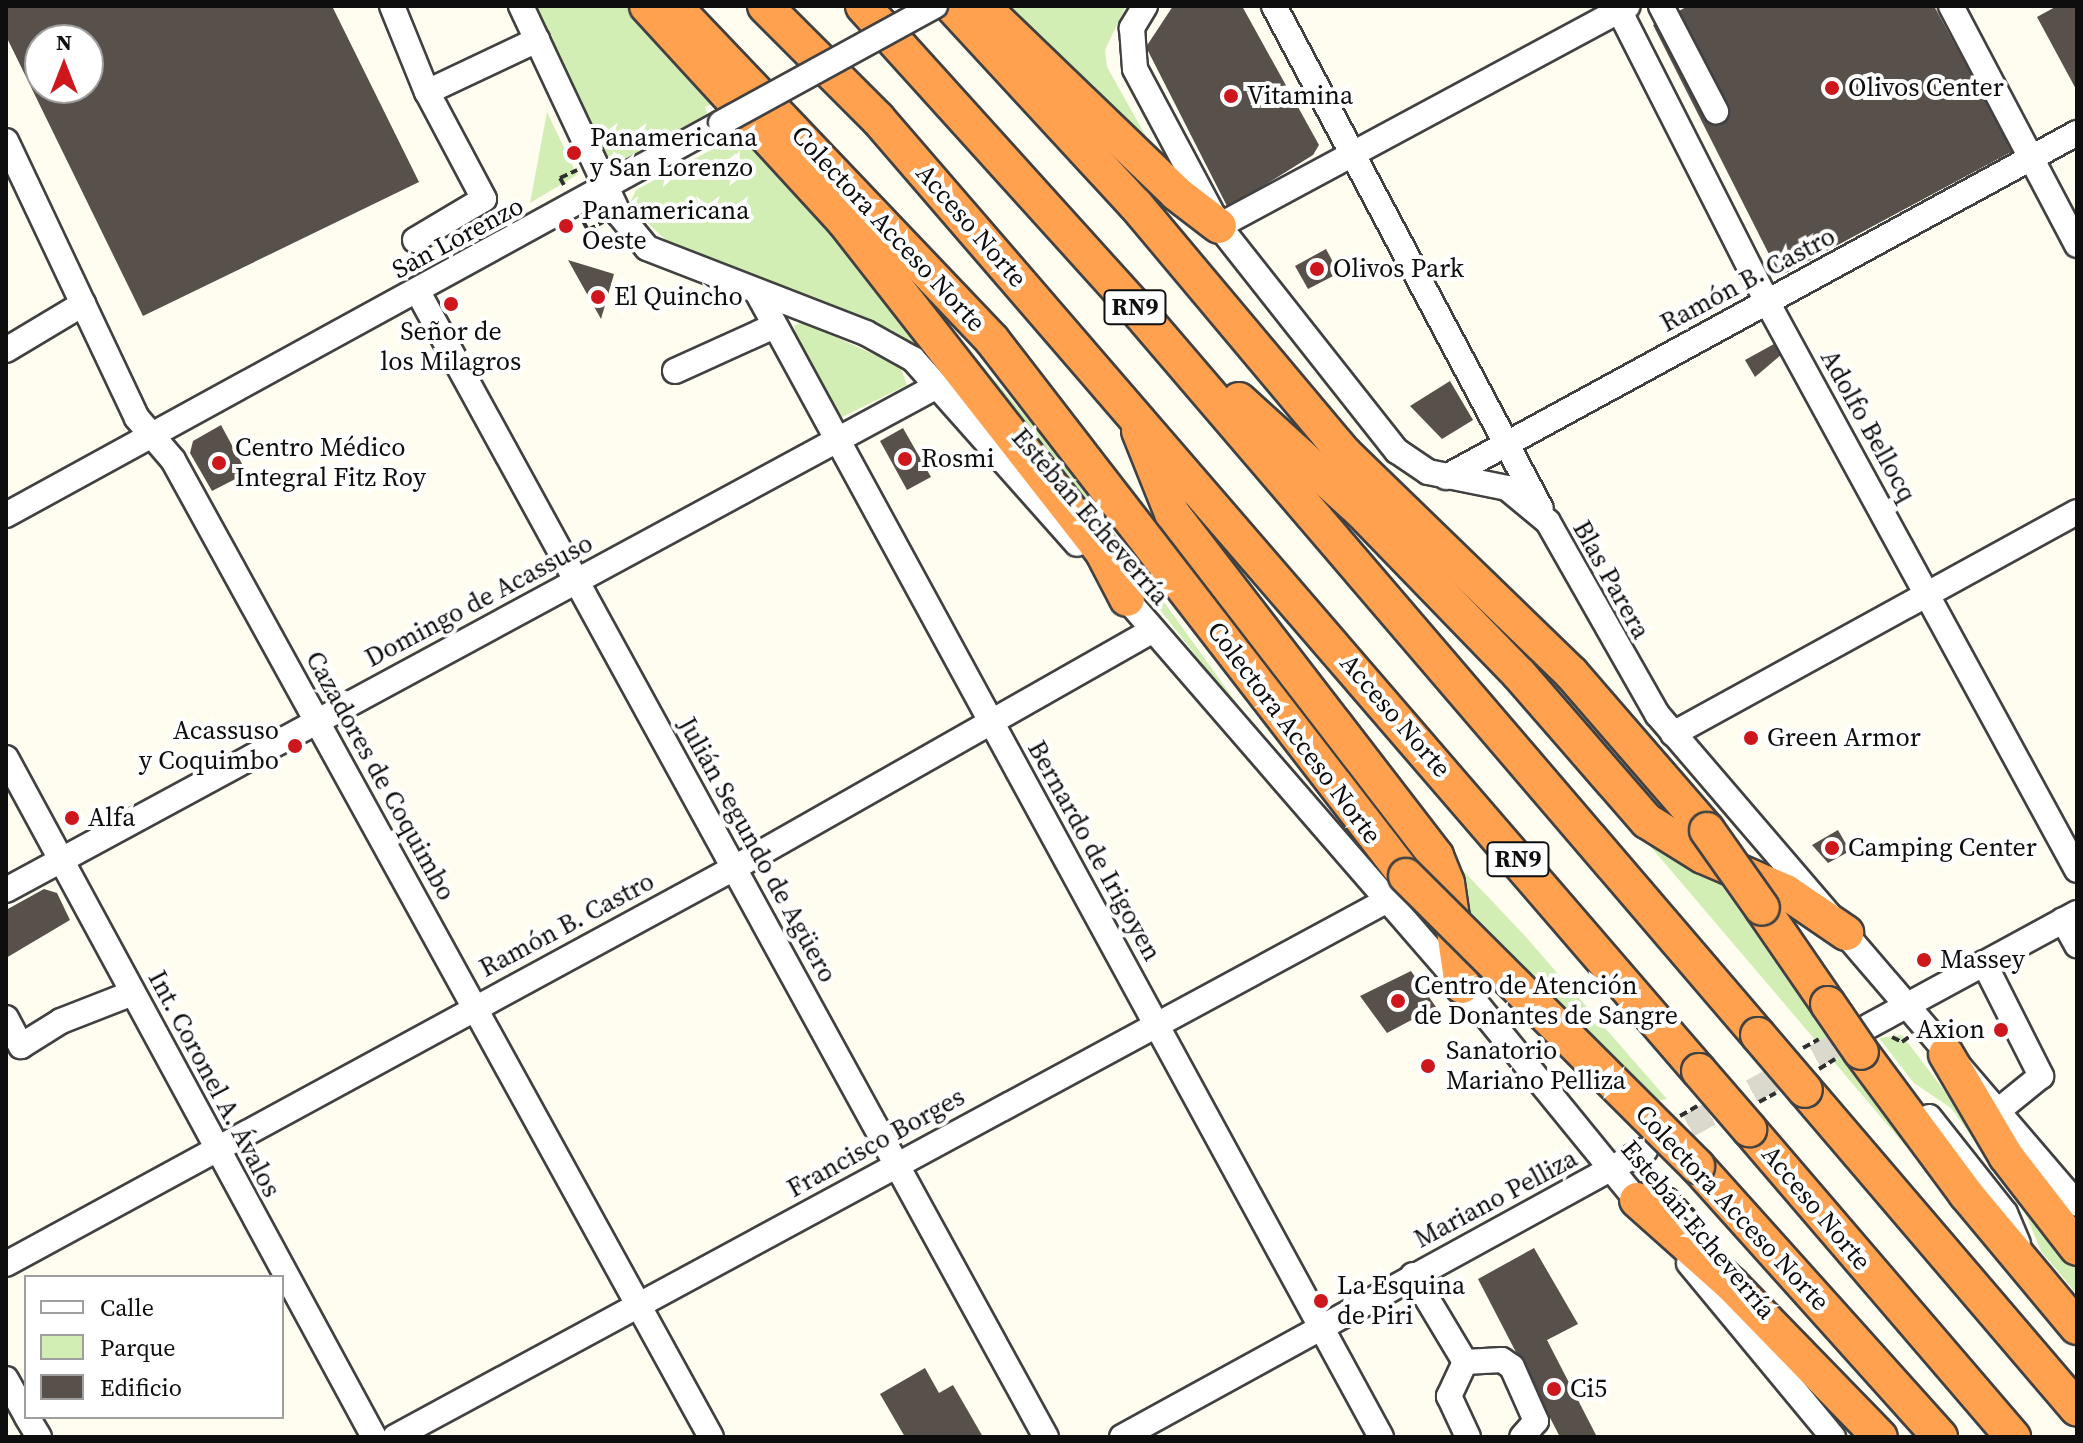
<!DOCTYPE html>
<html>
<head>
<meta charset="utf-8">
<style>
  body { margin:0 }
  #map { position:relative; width:2083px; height:1443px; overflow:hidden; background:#fffcf0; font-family:"Source Serif 4",serif }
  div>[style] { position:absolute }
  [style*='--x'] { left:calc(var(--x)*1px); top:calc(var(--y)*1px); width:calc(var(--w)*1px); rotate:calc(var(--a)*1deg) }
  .green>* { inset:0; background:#d2eeb5 }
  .building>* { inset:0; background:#58504a }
  .minor-tunnel>* { height:24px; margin-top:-12px; transform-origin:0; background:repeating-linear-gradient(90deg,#dbd8ce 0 24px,transparent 0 36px) }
  .path>* { height:4px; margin-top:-2px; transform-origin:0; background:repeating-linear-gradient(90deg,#303030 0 8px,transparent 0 12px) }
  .roads { filter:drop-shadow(2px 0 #414141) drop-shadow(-2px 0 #414141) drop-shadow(0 2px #414141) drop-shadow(0 -2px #414141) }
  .minor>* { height:24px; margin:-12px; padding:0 12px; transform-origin:12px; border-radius:12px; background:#fff }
  .highway>* { height:34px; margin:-17px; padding:0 17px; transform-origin:17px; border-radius:17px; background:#ffa14e }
  .bridges { filter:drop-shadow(2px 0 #414141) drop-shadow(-2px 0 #414141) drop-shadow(0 2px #414141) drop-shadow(0 -2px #414141) }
  .minor-bridge>* { height:24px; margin:-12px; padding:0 12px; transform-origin:12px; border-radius:12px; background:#fff }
  .highway-bridge>* { height:34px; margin:-17px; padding:0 17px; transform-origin:17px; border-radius:17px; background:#ffa14e }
  .dots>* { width:22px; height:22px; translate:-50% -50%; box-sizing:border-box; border:4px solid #fff; border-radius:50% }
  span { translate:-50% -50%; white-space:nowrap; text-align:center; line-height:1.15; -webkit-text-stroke:8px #fff; paint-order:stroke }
  .shield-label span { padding:2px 6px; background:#fff; border:2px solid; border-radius:6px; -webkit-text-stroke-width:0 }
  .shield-label { font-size:24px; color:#0e0e0e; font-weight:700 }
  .poi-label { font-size:26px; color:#0e0e0e }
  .left { translate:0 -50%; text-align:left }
  .right { translate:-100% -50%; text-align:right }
  .street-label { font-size:26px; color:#0e0e0e }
  .frame { position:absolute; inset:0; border:8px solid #0e0e0e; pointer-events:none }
  .legend { position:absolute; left:24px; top:1275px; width:260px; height:144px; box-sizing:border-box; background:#fff; border:2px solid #9f9f9f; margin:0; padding:10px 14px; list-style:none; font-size:24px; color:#0e0e0e }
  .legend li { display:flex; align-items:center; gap:16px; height:40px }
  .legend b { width:40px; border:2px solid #9f9f9f }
  .north { position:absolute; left:24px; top:24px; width:80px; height:80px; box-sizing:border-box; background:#fff; border:2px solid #9f9f9f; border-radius:50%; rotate:0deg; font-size:22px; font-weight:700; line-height:32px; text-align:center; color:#0e0e0e }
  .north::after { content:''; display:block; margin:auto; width:28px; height:36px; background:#ce171d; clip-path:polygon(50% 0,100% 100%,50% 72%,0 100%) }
</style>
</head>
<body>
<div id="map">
  <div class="green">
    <div style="clip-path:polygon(530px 6px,627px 6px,717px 102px,705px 107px,708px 116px,622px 161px,600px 153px)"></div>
    <div style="clip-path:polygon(1004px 6px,1126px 6px,1105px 50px,1107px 67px,1161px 163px)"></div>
    <div style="clip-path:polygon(547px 112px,577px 175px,530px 203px)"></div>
    <div style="clip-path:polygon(743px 133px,845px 241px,990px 429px,919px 348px,892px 330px,669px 243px,629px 205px,636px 190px)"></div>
    <div style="clip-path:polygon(894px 263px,1057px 453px,1279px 762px,1032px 446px)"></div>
    <div style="clip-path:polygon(802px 322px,900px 366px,907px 385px,842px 417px,832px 410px,796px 335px,794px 326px)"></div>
    <div style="clip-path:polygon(1046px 379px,1422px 857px,1438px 891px,1392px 838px)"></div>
    <div style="clip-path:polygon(1553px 732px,1716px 877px,1906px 1143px,2058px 1325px)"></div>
    <div style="clip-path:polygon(1455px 862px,1525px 936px,1667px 1099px,1656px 1101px,1474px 929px)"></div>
    <div style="clip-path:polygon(1902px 1035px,2077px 1266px,2077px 1294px,2041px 1251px,2022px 1205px,1951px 1108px,1914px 1083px,1879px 1038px)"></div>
  </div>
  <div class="building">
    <div style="clip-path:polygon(evenodd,6px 6px,332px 6px,419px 182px,143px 316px,6px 36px,6px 6px,40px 40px,88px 40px,88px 88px,40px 88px,40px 40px)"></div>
    <div style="clip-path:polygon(1173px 6px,1242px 6px,1319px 145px,1313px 155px,1228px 208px,1146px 47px)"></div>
    <div style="clip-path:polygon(1688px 6px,1934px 6px,2013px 151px,1780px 276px,1653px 25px)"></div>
    <div style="clip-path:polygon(2057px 6px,2077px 6px,2077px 91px,2037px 17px)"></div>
    <div style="clip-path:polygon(1326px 249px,1339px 273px,1308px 289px,1295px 266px)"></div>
    <div style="clip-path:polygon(568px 260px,614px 274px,601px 319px)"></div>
    <div style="clip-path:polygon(1774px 344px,1781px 355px,1755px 377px,1745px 360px)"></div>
    <div style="clip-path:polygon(1450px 381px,1473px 420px,1442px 439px,1410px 406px)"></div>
    <div style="clip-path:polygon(221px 425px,247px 473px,212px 491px,190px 453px,193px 441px)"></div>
    <div style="clip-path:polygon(903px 428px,931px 477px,907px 490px,880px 441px)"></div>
    <div style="clip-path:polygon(1838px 830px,1850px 851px,1828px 863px,1812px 845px)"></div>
    <div style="clip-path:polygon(44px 889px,57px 893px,70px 920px,6px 958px,6px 910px)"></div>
    <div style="clip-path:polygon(1411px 971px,1436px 1007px,1387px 1033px,1360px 996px)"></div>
    <div style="clip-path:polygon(1534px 1248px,1578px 1324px,1547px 1340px,1597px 1437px,1560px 1437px,1478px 1279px)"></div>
    <div style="clip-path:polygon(925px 1368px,939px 1393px,953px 1385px,983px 1437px,905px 1437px,880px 1394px)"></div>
  </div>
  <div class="minor-tunnel">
    <div style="--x:1657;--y:1143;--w:235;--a:-28.7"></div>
  </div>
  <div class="path">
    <div style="--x:564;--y:185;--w:8;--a:-120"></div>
    <div style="--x:560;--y:178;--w:19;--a:-25"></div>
    <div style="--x:583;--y:221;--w:10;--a:61"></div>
    <div style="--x:588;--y:230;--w:17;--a:-28"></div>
    <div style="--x:1892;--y:1037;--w:11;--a:27"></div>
    <div style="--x:1902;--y:1042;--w:9;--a:-36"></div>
    <div style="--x:1803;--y:1048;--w:18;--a:-29"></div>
    <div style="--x:1819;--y:1069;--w:19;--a:-32"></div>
    <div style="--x:1759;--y:1102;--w:19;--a:-28"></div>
    <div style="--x:1680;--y:1116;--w:20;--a:-30"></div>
    <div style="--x:1561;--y:1172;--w:22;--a:-72"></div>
    <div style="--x:1650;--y:1178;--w:28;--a:26"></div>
    <div style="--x:1675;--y:1190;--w:38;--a:48"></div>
  </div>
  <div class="roads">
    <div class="minor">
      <div style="--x:392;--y:6;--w:93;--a:67.9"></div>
      <div style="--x:427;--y:92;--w:122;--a:-25.3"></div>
      <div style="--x:521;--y:6;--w:230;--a:64.8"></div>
      <div style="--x:619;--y:214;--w:44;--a:50.5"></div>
      <div style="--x:647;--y:248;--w:235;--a:21.2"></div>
      <div style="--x:866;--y:333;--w:54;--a:29"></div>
      <div style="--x:913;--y:359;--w:247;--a:48.4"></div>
      <div style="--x:1145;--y:6;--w:26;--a:121"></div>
      <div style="--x:1132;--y:28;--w:41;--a:85.8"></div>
      <div style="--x:1135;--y:69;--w:178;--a:61.9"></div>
      <div style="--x:1219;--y:226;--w:287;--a:51.7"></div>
      <div style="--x:1397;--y:451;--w:37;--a:34"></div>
      <div style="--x:1428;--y:472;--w:81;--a:11.4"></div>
      <div style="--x:1507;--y:488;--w:53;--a:39.7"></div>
      <div style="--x:1548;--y:522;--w:221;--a:60.4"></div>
      <div style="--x:1657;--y:714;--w:645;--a:49.4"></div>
      <div style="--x:1274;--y:6;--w:569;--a:62.04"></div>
      <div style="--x:1617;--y:6;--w:330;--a:63.1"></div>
      <div style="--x:1766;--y:300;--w:649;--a:61.38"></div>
      <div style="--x:1661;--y:6;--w:119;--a:62.4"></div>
      <div style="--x:1951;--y:6;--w:270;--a:62.2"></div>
      <div style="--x:6;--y:141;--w:306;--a:64.7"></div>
      <div style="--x:137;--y:418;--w:55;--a:49.4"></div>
      <div style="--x:173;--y:460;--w:1115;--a:61.16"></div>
      <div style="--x:1219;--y:226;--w:464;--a:-28.3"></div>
      <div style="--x:415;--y:240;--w:80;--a:-30.7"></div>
      <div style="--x:484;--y:199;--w:121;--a:-118"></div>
      <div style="--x:418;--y:292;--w:1306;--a:61.26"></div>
      <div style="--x:757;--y:292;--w:1304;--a:61.41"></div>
      <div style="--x:6;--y:350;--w:90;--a:-30.9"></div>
      <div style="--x:675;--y:371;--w:109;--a:-24.4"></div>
      <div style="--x:1446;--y:477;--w:719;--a:-28.6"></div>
      <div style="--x:6;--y:515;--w:815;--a:-28.73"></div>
      <div style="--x:1118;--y:589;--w:525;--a:49.09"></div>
      <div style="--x:1462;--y:986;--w:289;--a:50.8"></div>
      <div style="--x:1673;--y:734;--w:461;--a:-28.8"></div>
      <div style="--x:6;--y:758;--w:772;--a:61.54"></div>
      <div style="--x:6;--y:890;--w:1059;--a:-28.43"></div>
      <div style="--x:2063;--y:920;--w:29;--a:61"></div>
      <div style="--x:1984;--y:963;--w:127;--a:63.2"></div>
      <div style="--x:2041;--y:1076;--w:54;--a:141"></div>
      <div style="--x:6;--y:1018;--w:32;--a:62"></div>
      <div style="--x:21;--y:1046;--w:47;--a:-32"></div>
      <div style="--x:61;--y:1021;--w:77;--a:-21.3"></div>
      <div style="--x:1869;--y:1026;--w:237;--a:-28.5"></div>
      <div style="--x:1929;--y:1117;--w:122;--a:51.6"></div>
      <div style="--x:2005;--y:1213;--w:33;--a:67"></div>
      <div style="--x:1689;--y:1263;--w:226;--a:50.4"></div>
      <div style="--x:6;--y:1264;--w:831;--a:-28.54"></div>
      <div style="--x:736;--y:867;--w:478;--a:-29.6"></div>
      <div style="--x:1413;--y:1275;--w:101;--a:59.1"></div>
      <div style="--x:1465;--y:1362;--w:37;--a:-3"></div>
      <div style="--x:1502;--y:1360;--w:12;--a:35"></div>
      <div style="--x:1512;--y:1367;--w:59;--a:66"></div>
      <div style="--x:1536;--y:1421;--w:21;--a:131"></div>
      <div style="--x:1465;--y:1362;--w:38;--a:115"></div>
      <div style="--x:1449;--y:1396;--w:45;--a:65.1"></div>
      <div style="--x:6;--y:1379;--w:41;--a:60.9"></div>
      <div style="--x:27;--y:1417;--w:23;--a:59"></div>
      <div style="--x:395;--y:1437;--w:1127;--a:-28.41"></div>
      <div style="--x:1122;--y:1437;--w:597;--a:-28.76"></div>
    </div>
    <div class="highway">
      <div style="--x:647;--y:6;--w:292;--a:47.5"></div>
      <div style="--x:844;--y:221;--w:419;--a:52"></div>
      <div style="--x:1102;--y:551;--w:54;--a:62.5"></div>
      <div style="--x:674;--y:6;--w:461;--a:46.4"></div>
      <div style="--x:992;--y:340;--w:677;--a:52.32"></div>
      <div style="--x:765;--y:6;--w:160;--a:45"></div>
      <div style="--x:878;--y:119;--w:1257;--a:49.23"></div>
      <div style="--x:863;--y:6;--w:403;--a:47.9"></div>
      <div style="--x:1133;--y:305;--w:961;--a:49.43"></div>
      <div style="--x:952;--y:6;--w:270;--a:47.3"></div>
      <div style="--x:1135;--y:204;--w:326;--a:50"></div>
      <div style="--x:1345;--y:454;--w:315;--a:44.1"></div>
      <div style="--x:1571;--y:673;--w:208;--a:49.1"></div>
      <div style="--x:982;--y:6;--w:269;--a:43.9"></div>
      <div style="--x:1176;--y:193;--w:54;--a:37.5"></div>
      <div style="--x:1239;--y:400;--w:164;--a:42.3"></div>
      <div style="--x:1360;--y:510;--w:228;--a:45.9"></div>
      <div style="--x:1519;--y:674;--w:195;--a:49"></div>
      <div style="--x:1647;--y:821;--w:66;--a:32"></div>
      <div style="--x:1703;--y:856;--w:90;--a:23.4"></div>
      <div style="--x:1786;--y:892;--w:73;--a:34.3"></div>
      <div style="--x:1139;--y:431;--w:88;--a:68.1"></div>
      <div style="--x:1172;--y:513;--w:433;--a:52.4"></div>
      <div style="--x:1436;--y:856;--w:29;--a:68"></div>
      <div style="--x:1447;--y:883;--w:104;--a:81.7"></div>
      <div style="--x:1762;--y:908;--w:116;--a:55.5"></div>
      <div style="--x:1861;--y:1052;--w:177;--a:53.5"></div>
      <div style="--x:1966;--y:1194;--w:173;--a:50.2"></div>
      <div style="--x:1946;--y:1054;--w:118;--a:59.5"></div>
      <div style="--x:2006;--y:1156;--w:116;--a:52.3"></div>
      <div style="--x:1805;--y:1090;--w:419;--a:49.5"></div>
      <div style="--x:1749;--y:1129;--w:406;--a:49.4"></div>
      <div style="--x:1697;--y:1166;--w:364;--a:48.1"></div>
      <div style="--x:1637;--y:1200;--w:127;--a:41.8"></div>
      <div style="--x:1732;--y:1285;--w:212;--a:45.8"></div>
    </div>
  </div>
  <div class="bridges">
    <div class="minor-bridge">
      <div style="--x:721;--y:123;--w:244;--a:-28.7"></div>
    </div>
    <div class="highway-bridge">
      <div style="--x:1707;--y:830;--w:95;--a:54.8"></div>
      <div style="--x:1406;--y:876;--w:411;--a:44.9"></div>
      <div style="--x:1828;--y:1004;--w:58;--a:55.5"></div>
      <div style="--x:1758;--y:1035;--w:72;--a:49.5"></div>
      <div style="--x:1699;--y:1071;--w:77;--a:49.2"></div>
    </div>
  </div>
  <div class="dots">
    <div style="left:1832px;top:88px;background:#ce171d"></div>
    <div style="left:1231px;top:96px;background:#ce171d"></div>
    <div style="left:574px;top:153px;background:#ce171d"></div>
    <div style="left:566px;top:226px;background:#ce171d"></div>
    <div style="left:1317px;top:269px;background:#ce171d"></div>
    <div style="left:598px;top:297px;background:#ce171d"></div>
    <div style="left:451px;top:304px;background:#ce171d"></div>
    <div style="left:905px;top:459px;background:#ce171d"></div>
    <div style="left:219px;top:463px;background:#ce171d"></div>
    <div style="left:1751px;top:738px;background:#ce171d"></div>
    <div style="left:295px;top:746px;background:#ce171d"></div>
    <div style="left:72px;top:818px;background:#ce171d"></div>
    <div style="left:1832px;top:848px;background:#ce171d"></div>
    <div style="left:1924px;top:960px;background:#ce171d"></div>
    <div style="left:1398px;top:1001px;background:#ce171d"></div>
    <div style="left:2001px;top:1030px;background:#ce171d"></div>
    <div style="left:1428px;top:1066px;background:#ce171d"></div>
    <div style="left:1321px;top:1301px;background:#ce171d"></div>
    <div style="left:1554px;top:1389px;background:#ce171d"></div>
  </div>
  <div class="shield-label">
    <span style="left:1135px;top:307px">RN9</span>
    <span style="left:1518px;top:859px">RN9</span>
  </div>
  <div class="poi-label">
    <span class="left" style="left:1848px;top:88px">Olivos Center</span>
    <span class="left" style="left:1247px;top:96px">Vitamina</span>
    <span class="left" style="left:590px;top:153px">Panamericana<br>y San Lorenzo</span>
    <span class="left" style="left:582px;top:226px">Panamericana<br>Oeste</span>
    <span class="left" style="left:1333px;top:269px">Olivos Park</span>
    <span class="left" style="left:614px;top:297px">El Quincho</span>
    <span style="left:451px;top:347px">Señor de<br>los Milagros</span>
    <span class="left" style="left:235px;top:463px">Centro Médico<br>Integral Fitz Roy</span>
    <span class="left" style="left:921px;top:459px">Rosmi</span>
    <span class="right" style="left:279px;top:746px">Acassuso<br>y Coquimbo</span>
    <span class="left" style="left:1767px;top:738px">Green Armor</span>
    <span class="left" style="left:88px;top:818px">Alfa</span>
    <span class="left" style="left:1848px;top:848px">Camping Center</span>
    <span class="left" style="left:1940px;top:960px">Massey</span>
    <span class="left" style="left:1414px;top:1001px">Centro de Atención<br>de Donantes de Sangre</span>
    <span class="right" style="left:1985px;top:1030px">Axion</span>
    <span class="left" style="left:1446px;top:1066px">Sanatorio<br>Mariano Pelliza</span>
    <span class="left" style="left:1337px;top:1301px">La Esquina<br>de Piri</span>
    <span class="left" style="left:1570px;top:1389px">Ci5</span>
  </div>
  <div class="street-label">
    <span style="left:971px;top:226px;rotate:49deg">Acceso Norte</span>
    <span style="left:888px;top:229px;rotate:47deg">Colectora Acceso Norte</span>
    <span style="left:458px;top:238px;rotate:-28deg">San Lorenzo</span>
    <span style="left:1748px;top:280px;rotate:-28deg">Ramón B. Castro</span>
    <span style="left:1868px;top:426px;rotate:61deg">Adolfo Bellocq</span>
    <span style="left:1090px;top:517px;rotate:49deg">Esteban Echeverría</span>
    <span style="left:1611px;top:580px;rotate:61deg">Blas Parera</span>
    <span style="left:479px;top:601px;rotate:-28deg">Domingo de Acassuso</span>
    <span style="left:1395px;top:716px;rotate:49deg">Acceso Norte</span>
    <span style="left:1294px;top:733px;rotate:53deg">Colectora Acceso Norte</span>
    <span style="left:380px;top:776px;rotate:61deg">Cazadores de Coquimbo</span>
    <span style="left:757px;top:850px;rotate:61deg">Julián Segundo de Agüero</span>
    <span style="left:1094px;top:851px;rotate:61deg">Bernardo de Irigoyen</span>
    <span style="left:567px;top:925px;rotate:-28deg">Ramón B. Castro</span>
    <span style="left:214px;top:1084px;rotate:62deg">Int. Coronel A. Ávalos</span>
    <span style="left:876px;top:1143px;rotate:-29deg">Francisco Borges</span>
    <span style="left:1496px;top:1199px;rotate:-28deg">Mariano Pelliza</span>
    <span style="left:1732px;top:1208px;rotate:47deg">Colectora Acceso Norte</span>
    <span style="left:1816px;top:1208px;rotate:50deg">Acceso Norte</span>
    <span style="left:1698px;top:1230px;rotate:50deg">Esteban Echeverría</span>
  </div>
  <div class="frame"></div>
  <ul class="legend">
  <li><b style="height:10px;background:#fff"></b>Calle</li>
  <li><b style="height:22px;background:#d2eeb5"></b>Parque</li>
  <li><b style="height:22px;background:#58504a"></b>Edificio</li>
  </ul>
  <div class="north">N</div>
</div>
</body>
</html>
